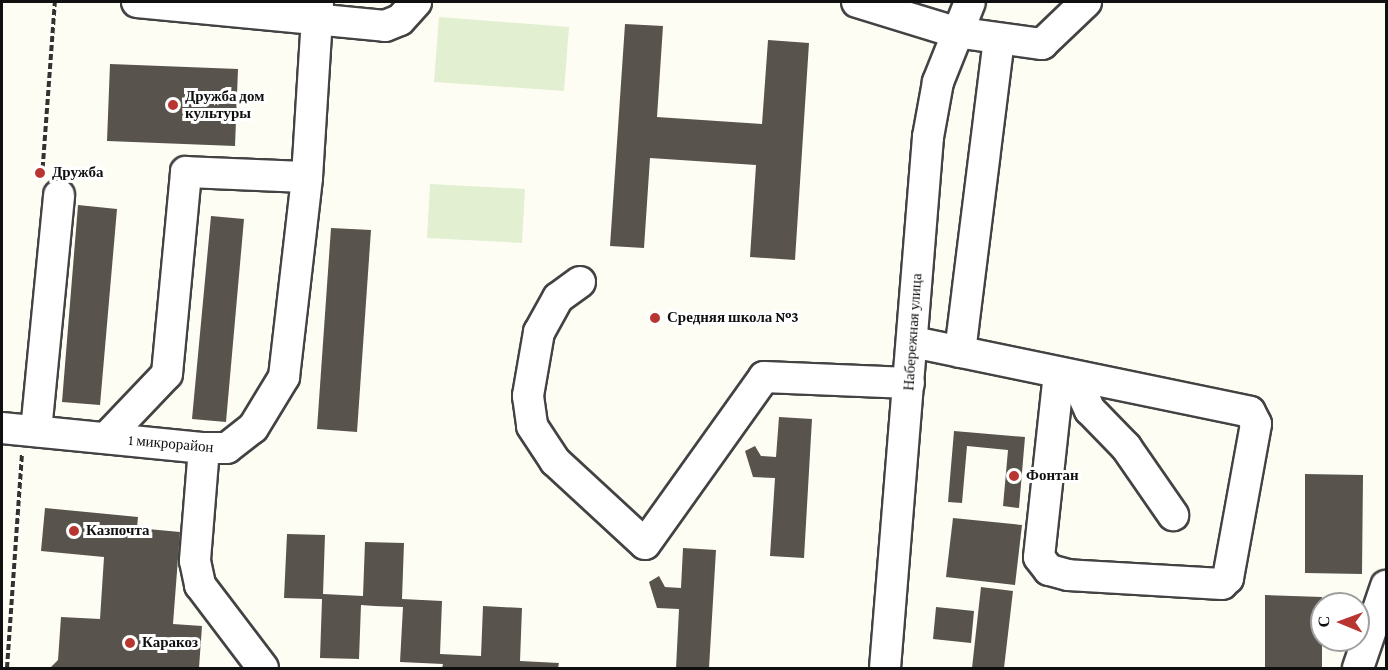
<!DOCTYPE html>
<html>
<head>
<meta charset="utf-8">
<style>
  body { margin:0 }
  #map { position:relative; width:1388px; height:670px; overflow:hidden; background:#fefdf4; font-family:"Crimson Pro",serif }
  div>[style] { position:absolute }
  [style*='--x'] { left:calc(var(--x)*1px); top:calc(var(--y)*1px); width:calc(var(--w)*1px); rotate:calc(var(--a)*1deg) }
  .pitch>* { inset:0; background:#e2efd0 }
  .building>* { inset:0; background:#58534d }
  .path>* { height:4px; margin-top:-2px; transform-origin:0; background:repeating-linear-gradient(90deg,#323232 0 6px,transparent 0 9px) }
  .roads { filter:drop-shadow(2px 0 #434343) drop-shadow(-2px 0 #434343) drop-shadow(0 2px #434343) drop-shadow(0 -2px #434343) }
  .minor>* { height:30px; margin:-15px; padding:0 15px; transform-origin:15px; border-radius:15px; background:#fff }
  .dots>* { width:16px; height:16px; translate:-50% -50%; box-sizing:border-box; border:3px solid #fff; border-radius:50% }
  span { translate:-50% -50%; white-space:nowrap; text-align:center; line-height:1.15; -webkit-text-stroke:6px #fff; paint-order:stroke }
  .poi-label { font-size:15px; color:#101010; font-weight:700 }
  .left { translate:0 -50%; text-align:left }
  .street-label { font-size:15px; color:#101010 }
  .frame { position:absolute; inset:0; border:3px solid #101010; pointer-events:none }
  .north { position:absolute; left:1310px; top:592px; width:60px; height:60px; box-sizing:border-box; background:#fff; border:2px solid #9f9f9f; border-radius:50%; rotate:271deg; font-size:16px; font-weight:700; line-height:24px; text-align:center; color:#101010 }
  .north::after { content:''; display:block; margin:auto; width:21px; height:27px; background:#b93630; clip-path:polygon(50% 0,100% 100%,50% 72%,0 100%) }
</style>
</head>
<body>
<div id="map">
  <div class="pitch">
    <div style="clip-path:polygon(439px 17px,569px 27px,564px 91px,434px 82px)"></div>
    <div style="clip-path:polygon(430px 184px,525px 189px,522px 243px,427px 238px)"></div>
  </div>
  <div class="building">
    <div style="clip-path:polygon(625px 24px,663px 26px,657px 117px,762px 124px,768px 40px,809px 43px,795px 260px,750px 257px,756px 165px,650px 158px,644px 248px,610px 246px)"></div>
    <div style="clip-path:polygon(110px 64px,238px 69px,235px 146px,107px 141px)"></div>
    <div style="clip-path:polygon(78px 205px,117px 209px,100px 405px,62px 402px)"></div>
    <div style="clip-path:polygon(211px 216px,244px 219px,226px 422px,192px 419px)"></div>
    <div style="clip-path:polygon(331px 228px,371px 230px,357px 432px,317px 429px)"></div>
    <div style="clip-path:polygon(779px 417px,812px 419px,804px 558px,770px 556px,775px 478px,753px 477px,745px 451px,755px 446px,761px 456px,776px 457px)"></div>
    <div style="clip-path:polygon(954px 431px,1025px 437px,1019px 508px,1003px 506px,1008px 450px,967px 446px,962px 503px,948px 502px)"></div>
    <div style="clip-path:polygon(1305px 474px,1363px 475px,1362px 574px,1305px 573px)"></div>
    <div style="clip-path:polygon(45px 508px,138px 517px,137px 528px,180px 532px,173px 624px,202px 626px,199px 668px,50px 668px,58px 660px,61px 617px,100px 619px,104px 557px,41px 551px)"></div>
    <div style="clip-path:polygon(953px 518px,1022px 525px,1015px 585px,946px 577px)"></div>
    <div style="clip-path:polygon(287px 534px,325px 535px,323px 594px,363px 596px,365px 542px,404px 543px,402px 599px,442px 601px,440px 654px,481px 656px,483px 606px,522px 608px,520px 661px,559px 663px,558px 668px,442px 668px,443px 664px,400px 662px,403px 607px,375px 606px,361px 605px,359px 659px,320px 658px,322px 599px,284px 598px)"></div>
    <div style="clip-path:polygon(683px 548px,716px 550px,709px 668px,676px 668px,679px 609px,657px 608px,649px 582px,659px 576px,665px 587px,681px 588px)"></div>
    <div style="clip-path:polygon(981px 587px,1013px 591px,1004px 668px,972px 668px)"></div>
    <div style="clip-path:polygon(1265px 595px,1322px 597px,1322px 668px,1265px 668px)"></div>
    <div style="clip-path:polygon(936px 607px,974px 611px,971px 643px,933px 639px)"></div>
  </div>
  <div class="path">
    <div style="--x:42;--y:177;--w:175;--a:-85.8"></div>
    <div style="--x:7;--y:668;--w:215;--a:-86"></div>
  </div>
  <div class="roads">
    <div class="minor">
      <div style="--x:137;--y:2;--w:249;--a:5.5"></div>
      <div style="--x:385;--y:26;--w:16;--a:-22"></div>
      <div style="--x:400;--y:20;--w:24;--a:-48"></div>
      <div style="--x:857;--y:2;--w:102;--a:17"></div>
      <div style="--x:955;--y:32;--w:88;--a:7.9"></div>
      <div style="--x:1042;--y:44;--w:61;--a:-43.7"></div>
      <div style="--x:580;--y:282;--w:27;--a:144"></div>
      <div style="--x:558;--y:298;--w:39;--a:119"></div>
      <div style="--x:539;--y:332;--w:65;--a:99.8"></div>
      <div style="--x:528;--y:396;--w:30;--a:82"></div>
      <div style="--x:532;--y:426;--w:42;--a:56.7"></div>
      <div style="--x:555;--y:461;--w:122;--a:42.7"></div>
      <div style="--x:645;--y:544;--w:205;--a:-54.5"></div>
      <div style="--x:764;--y:377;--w:145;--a:2.4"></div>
      <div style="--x:913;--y:342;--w:344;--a:11.7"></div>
      <div style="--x:1250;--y:412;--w:13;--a:63"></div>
      <div style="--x:1256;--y:424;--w:157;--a:100.3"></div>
      <div style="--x:1228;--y:578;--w:8;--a:135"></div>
      <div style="--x:1222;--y:584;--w:154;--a:-176.7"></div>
      <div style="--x:1068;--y:575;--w:20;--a:-165"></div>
      <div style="--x:1049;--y:570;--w:16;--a:-128"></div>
      <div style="--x:1039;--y:557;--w:185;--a:-83.8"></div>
      <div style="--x:960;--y:352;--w:315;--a:-82.9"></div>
      <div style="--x:1075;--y:377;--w:36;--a:66"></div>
      <div style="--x:1090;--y:410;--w:52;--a:45.8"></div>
      <div style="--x:1126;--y:447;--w:83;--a:55.3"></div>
      <div style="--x:2;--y:428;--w:203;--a:5.7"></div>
      <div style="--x:204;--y:448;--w:23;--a:0"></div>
      <div style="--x:227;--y:448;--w:33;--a:-38"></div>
      <div style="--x:253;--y:428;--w:60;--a:-58.7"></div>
      <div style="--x:284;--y:377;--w:201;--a:-83.4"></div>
      <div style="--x:307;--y:177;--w:175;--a:-86.4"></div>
      <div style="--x:36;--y:431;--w:237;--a:-84.4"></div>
      <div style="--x:106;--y:438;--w:88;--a:-46.4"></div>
      <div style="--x:167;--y:374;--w:203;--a:-84.6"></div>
      <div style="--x:186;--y:172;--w:121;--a:2.4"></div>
      <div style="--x:204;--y:448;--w:113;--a:94.6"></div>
      <div style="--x:195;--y:561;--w:25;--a:78"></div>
      <div style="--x:200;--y:585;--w:104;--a:52.8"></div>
      <div style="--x:885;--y:668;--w:533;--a:-85.37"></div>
      <div style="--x:928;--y:137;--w:56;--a:-79.7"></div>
      <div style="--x:938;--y:82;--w:86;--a:-68.2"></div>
      <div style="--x:1358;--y:668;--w:87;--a:-71.1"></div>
    </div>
  </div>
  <div class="dots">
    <div style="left:173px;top:105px;background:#b93630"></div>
    <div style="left:40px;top:173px;background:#b93630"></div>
    <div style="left:655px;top:318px;background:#b93630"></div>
    <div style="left:1014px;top:476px;background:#b93630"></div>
    <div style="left:74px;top:531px;background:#b93630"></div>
    <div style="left:130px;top:643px;background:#b93630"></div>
  </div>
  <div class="poi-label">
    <span class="left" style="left:185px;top:105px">Дружба дом<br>культуры</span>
    <span class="left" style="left:52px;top:173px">Дружба</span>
    <span class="left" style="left:667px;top:318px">Средняя школа №3</span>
    <span class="left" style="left:1026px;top:476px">Фонтан</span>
    <span class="left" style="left:86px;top:531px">Казпочта</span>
    <span class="left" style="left:142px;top:643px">Каракоз</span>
  </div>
  <div class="street-label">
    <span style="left:913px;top:332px;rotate:-86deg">Набережная улица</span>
    <span style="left:171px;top:444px;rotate:5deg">1 микрорайон</span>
  </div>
  <div class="frame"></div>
  <div class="north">С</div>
</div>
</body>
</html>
